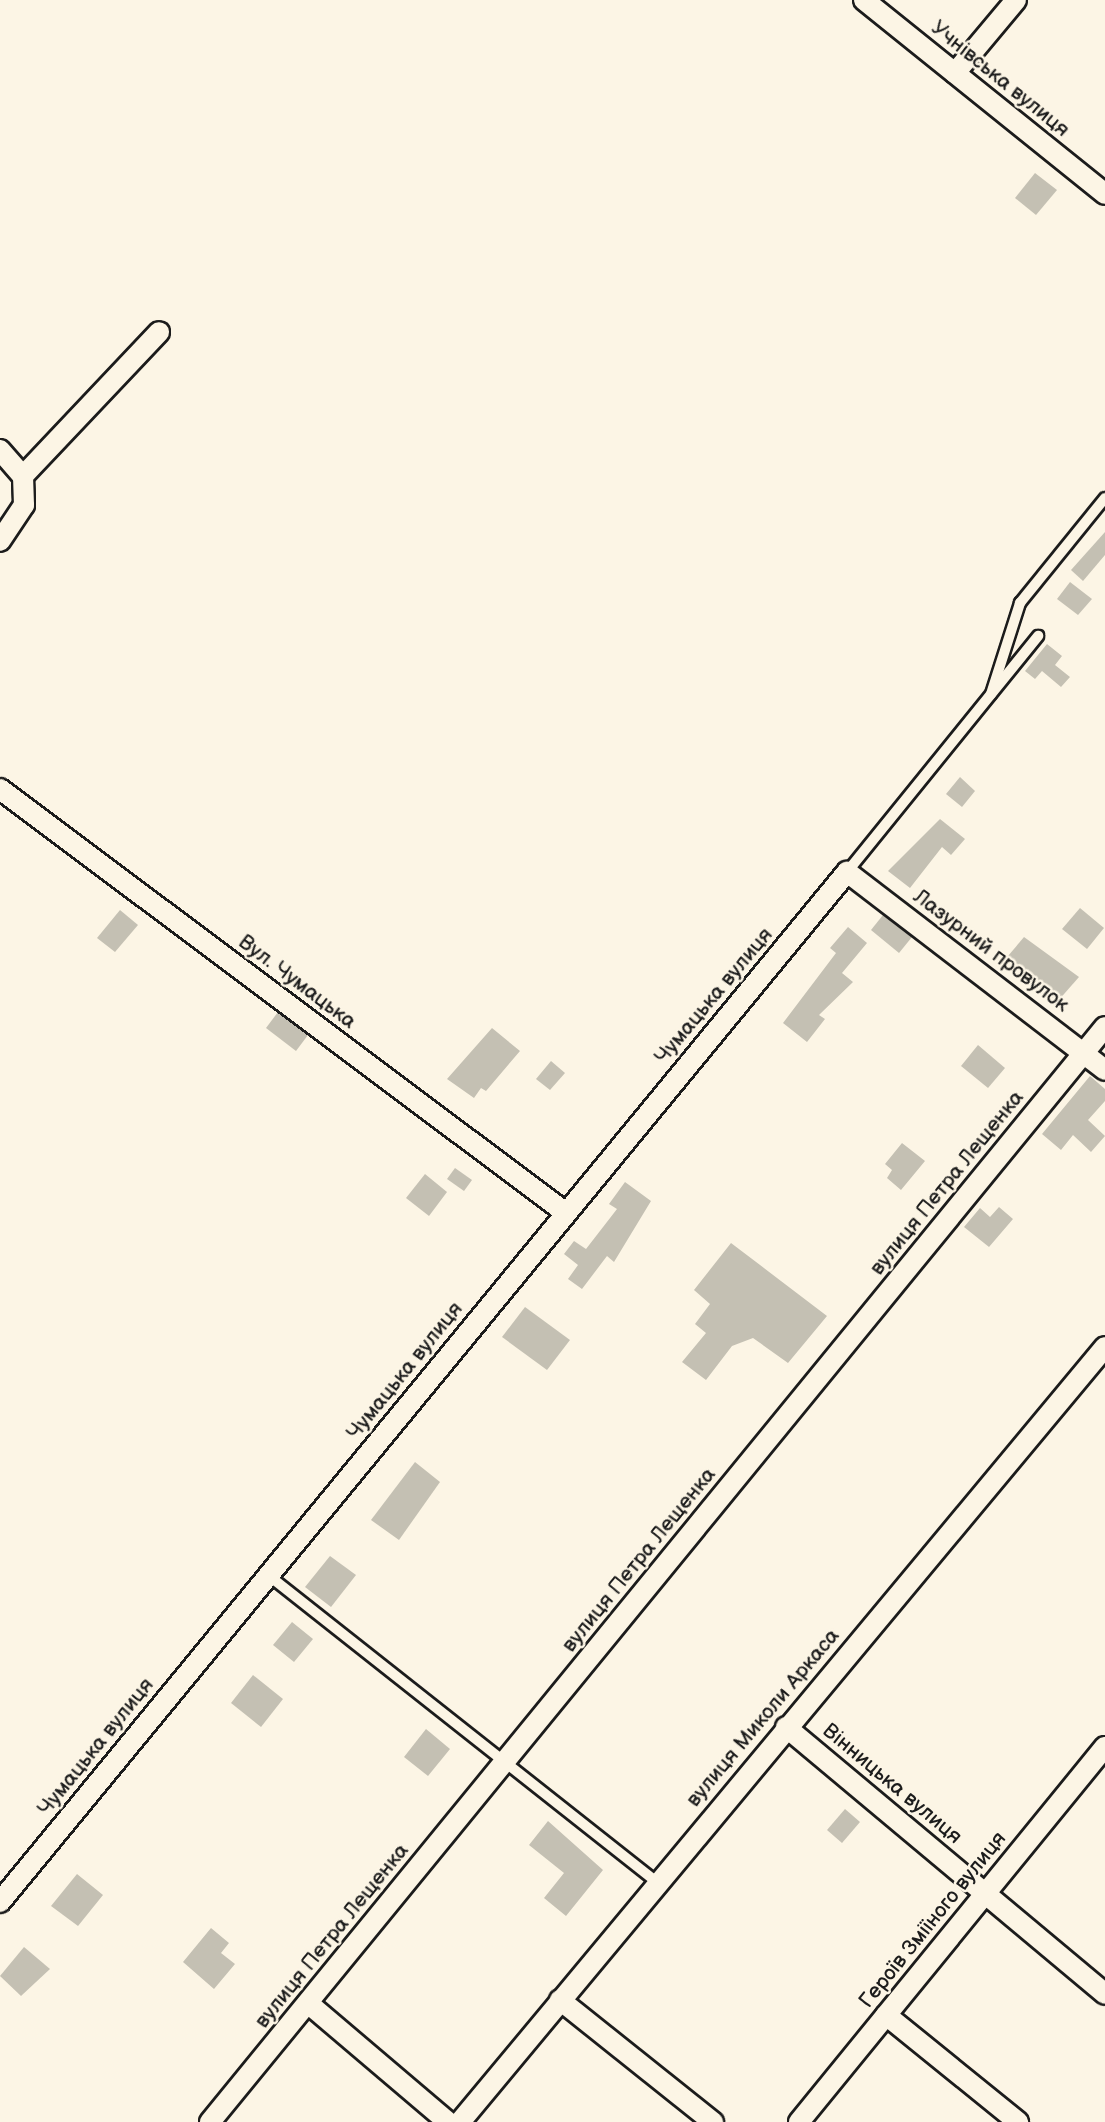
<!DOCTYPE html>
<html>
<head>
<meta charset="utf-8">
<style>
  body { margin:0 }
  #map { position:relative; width:1105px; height:2122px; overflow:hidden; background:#fcf5e5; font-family:"Balsamiq Sans",sans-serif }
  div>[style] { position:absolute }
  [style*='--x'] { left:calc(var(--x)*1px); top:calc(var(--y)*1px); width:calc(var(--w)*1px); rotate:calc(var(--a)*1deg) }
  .building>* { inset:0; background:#c4c0b3 }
  .roads { filter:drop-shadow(2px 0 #1c1c1c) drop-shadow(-2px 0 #1c1c1c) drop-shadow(0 2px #1c1c1c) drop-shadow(0 -2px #1c1c1c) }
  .service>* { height:10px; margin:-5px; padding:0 5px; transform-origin:5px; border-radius:5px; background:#fcf5e5 }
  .minor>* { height:20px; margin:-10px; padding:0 10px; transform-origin:10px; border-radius:10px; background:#fcf5e5 }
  span { translate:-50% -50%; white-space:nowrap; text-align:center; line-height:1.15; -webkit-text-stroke:5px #fcf5e5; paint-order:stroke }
  .street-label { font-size:21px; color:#1c1c1c }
</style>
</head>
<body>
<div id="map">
  <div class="building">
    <div style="clip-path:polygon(1035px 173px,1057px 190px,1036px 215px,1015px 198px)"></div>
    <div style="clip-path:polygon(1105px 532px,1105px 555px,1083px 581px,1071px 570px)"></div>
    <div style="clip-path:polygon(1070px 582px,1092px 599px,1078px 615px,1057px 599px)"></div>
    <div style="clip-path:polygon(1047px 644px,1062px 656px,1055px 665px,1070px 677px,1061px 687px,1042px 671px,1035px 679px,1025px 671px)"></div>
    <div style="clip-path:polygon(960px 777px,975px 791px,962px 807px,946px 794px)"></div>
    <div style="clip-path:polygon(940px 819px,965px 839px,951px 855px,942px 847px,910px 888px,888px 871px)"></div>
    <div style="clip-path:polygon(1080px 908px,1104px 928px,1087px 949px,1062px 929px)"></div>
    <div style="clip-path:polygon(120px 910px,138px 925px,115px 952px,97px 938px)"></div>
    <div style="clip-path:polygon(883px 915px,912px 937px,899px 953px,871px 930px)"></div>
    <div style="clip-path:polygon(848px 927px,867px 943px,842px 973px,853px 982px,819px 1015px,825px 1019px,807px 1042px,783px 1023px,836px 953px,830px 948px)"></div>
    <div style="clip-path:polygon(1024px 937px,1079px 977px,1057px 1002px,1008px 956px)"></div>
    <div style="clip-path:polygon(278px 1012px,308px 1035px,296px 1051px,266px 1028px)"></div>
    <div style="clip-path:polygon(492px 1028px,520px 1051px,486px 1091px,481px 1088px,474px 1098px,447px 1079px)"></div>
    <div style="clip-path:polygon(978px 1045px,1005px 1068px,988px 1088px,961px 1066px)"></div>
    <div style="clip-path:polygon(551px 1061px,565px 1073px,550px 1090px,536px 1079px)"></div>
    <div style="clip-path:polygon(1090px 1076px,1105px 1089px,1105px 1101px,1088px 1120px,1105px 1136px,1091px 1152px,1073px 1135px,1061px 1150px,1042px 1134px)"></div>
    <div style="clip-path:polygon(902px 1143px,925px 1161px,901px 1190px,887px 1178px,892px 1170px,885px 1164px)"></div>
    <div style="clip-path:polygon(455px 1168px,472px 1180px,464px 1191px,447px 1179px)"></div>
    <div style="clip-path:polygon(425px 1174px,447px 1192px,429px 1216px,406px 1198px)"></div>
    <div style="clip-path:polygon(625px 1182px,651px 1201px,614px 1262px,607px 1256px,582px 1289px,568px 1279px,578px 1265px,564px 1254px,574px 1241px,586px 1249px,617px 1209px,609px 1204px)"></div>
    <div style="clip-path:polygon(999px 1207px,1013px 1219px,989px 1247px,964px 1227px,980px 1208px,990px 1217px)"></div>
    <div style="clip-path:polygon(731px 1243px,827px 1316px,788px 1363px,753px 1338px,732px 1346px,706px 1380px,682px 1362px,706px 1333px,695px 1324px,710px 1304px,694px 1290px)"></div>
    <div style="clip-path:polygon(525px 1307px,570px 1340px,547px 1370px,502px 1337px)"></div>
    <div style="clip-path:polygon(415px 1462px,440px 1482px,399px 1540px,371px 1520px)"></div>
    <div style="clip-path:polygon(330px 1556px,356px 1575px,331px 1607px,305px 1587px)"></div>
    <div style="clip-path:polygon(292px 1622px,313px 1639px,294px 1662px,273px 1645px)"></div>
    <div style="clip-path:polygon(253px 1675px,283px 1699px,261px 1727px,231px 1703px)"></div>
    <div style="clip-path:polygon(426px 1729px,450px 1749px,428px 1776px,404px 1757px)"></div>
    <div style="clip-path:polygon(845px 1809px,860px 1822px,842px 1843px,827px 1830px)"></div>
    <div style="clip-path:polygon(548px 1821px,603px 1870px,566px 1916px,544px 1898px,564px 1873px,529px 1845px)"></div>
    <div style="clip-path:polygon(77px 1874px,103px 1895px,78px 1926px,51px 1906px)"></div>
    <div style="clip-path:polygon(211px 1928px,229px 1943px,221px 1953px,235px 1964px,214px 1989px,183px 1962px)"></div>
    <div style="clip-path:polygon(24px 1947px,50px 1969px,21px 1996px,0 1976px)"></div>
  </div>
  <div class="roads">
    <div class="service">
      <div style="--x:991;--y:694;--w:96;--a:-72.3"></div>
      <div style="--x:1020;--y:603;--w:135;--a:-51"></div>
      <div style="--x:847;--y:872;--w:304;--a:-51"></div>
      <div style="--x:268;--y:1575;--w:497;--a:38.3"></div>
    </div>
    <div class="minor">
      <div style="--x:864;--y:0;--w:309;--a:38.8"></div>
      <div style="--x:955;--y:73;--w:95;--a:-50.1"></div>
      <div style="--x:0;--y:450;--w:35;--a:49"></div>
      <div style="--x:23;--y:476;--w:29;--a:88"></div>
      <div style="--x:24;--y:505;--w:43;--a:123.7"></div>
      <div style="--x:23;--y:476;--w:198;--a:-46.6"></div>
      <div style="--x:0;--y:789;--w:707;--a:36.84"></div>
      <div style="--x:786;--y:1727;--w:416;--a:39.9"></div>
      <div style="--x:0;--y:1902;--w:1334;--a:-50.57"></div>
      <div style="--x:847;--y:872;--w:325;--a:37.5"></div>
      <div style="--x:560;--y:2000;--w:196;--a:38.6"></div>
      <div style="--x:308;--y:2003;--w:184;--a:40.4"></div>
      <div style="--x:886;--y:2015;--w:170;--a:39"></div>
      <div style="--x:210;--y:2122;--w:1414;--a:-50.74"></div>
      <div style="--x:460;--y:2122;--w:1008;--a:-50.23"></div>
      <div style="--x:799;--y:2122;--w:484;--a:-50.8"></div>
    </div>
  </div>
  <div class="street-label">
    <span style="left:1000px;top:79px;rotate:39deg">Учнівська вулиця</span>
    <span style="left:991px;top:951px;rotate:37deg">Лазурний провулок</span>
    <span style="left:297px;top:982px;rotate:37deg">Вул. Чумацька</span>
    <span style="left:714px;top:996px;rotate:-50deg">Чумацька вулиця</span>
    <span style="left:947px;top:1183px;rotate:-51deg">вулиця Петра Лещенка</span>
    <span style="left:405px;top:1371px;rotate:-51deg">Чумацька вулиця</span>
    <span style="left:639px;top:1560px;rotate:-51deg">вулиця Петра Лещенка</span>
    <span style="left:763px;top:1718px;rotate:-50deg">вулиця Миколи Аркаса</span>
    <span style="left:96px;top:1747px;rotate:-51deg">Чумацька вулиця</span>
    <span style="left:892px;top:1784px;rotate:40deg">Вінницька вулиця</span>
    <span style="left:933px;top:1920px;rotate:-51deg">Героїв Зміїного вулиця</span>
    <span style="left:332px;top:1936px;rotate:-51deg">вулиця Петра Лещенка</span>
  </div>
</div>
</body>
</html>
